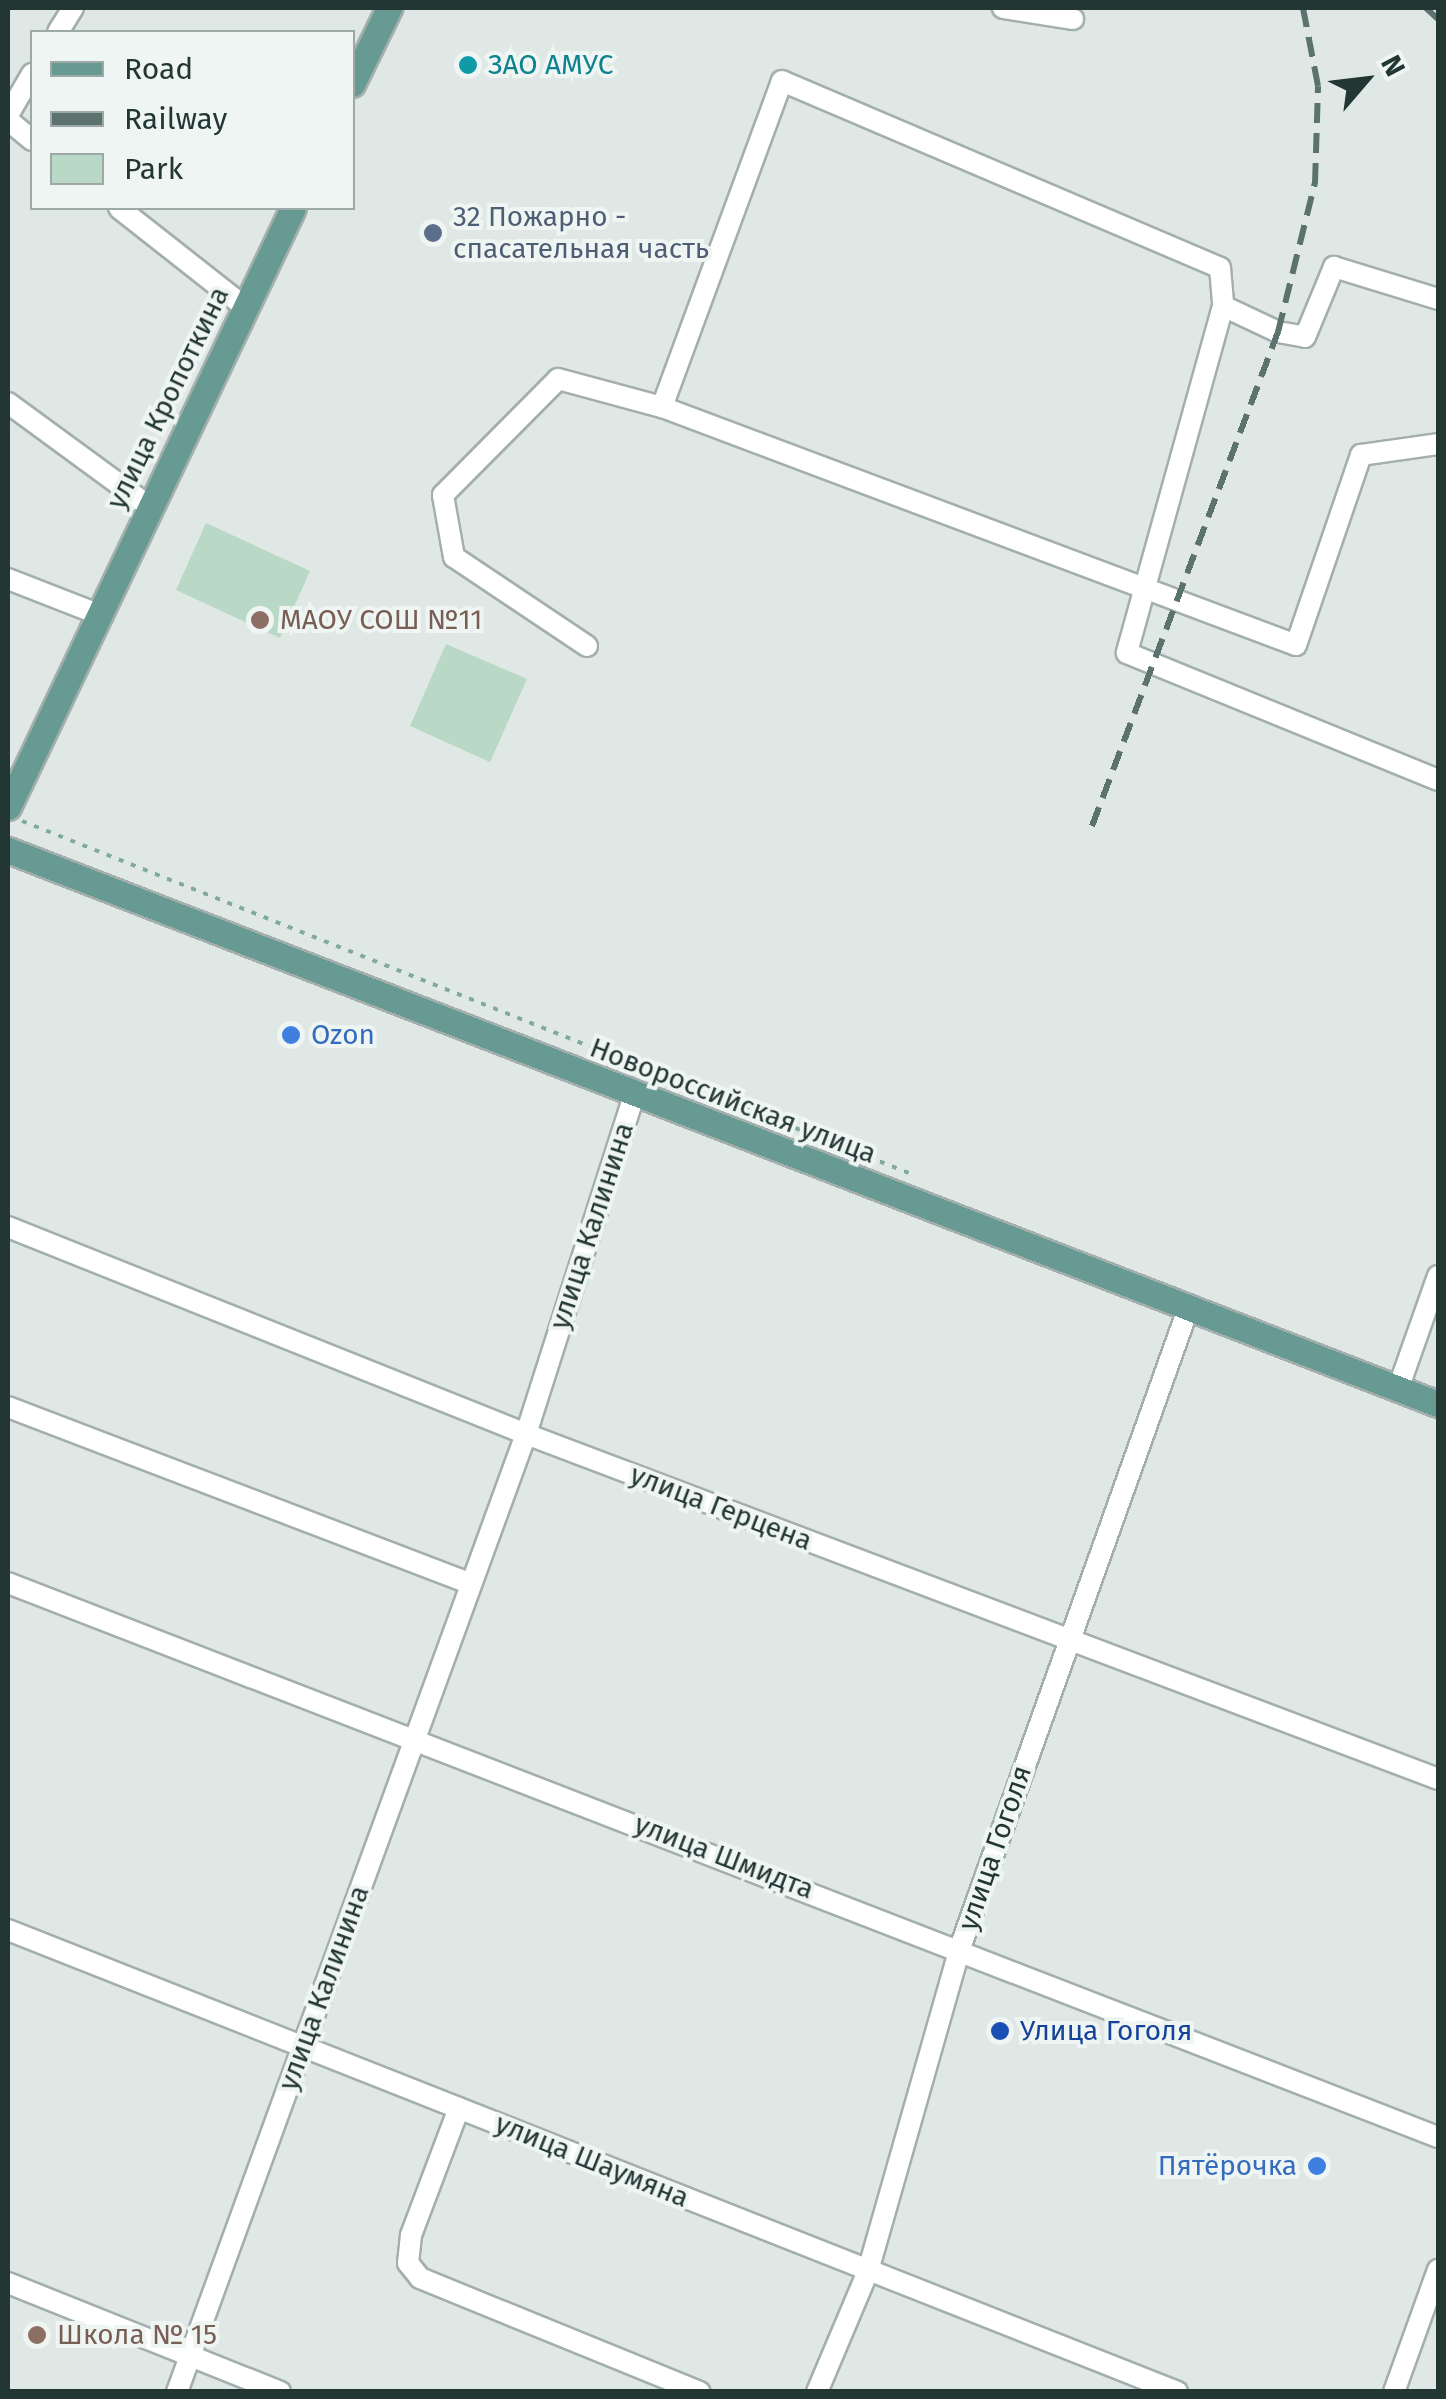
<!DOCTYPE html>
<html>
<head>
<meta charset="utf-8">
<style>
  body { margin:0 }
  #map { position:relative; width:1446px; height:2399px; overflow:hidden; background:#dfe8e5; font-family:"Fira Sans",sans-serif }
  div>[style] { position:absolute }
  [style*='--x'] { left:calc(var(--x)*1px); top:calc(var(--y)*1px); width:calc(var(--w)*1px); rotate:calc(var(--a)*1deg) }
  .green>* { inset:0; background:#b9d8c5 }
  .path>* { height:4px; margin-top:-2px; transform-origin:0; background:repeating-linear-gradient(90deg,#82a9a1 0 5px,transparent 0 13px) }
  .roads { filter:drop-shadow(2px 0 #a3afac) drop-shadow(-2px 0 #a3afac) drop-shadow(0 2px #a3afac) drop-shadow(0 -2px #a3afac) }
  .minor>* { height:20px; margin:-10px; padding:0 10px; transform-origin:10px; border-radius:10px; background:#fff }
  .major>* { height:25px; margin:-12.5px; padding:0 12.5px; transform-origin:12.5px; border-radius:12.5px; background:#679a92 }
  .rail>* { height:6px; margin-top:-3px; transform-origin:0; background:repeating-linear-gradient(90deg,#5c726f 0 20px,transparent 0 30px) }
  .dots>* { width:28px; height:28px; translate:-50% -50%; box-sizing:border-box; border:5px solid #eff5f3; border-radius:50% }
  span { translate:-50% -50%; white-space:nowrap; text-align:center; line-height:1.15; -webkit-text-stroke:8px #eff5f3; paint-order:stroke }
  .culture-label { font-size:28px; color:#0d838f }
  .left { translate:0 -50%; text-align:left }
  .service-label { font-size:28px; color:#4e5e75 }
  .street-label { font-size:28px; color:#223633 }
  .education-label { font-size:28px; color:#785e54 }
  .shop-label { font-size:28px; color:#366cbe }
  .right { translate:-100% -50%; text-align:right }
  .transit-label { font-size:28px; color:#164399 }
  .frame { position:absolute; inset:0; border:10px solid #223633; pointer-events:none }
  .legend { position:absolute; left:30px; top:30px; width:325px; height:180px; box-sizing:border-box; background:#eff5f3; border:2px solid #9da9a6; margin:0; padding:12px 18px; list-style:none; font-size:30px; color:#223633 }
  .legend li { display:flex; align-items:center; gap:20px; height:50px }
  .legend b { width:50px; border:2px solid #9da9a6 }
  .north { position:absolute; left:1316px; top:30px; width:100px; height:100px; -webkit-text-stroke:8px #eff5f3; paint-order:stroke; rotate:62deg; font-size:28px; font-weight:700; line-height:40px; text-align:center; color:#223633 }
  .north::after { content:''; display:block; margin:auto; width:35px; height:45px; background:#223633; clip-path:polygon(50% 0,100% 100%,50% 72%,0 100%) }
</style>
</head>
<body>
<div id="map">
  <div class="green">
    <div style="clip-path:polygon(206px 523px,310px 571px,280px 638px,176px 590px)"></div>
    <div style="clip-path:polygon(446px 644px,527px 679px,490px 762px,410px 726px)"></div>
  </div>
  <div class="path">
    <div style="--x:22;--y:821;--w:960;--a:21.65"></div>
  </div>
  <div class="roads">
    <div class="minor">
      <div style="--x:1003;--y:8;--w:71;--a:8.9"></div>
      <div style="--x:58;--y:32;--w:28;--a:-58"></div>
      <div style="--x:8;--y:115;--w:48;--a:-59.7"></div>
      <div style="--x:8;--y:120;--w:31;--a:40"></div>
      <div style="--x:119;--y:208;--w:160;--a:38.2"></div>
      <div style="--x:1223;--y:306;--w:360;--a:105.5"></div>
      <div style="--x:1127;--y:653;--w:336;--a:22.2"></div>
      <div style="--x:8;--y:403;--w:176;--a:36.2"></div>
      <div style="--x:662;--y:407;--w:677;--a:20.58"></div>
      <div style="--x:1296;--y:645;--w:201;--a:-71.1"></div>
      <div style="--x:1361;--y:455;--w:78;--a:-8.1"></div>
      <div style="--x:8;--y:579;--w:97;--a:21.3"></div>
      <div style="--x:587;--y:646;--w:160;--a:-146.2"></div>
      <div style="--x:454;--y:557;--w:63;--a:-100.1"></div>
      <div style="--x:443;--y:495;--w:163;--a:-45.2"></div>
      <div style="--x:558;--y:379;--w:108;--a:15.1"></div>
      <div style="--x:662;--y:407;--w:347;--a:-69.8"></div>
      <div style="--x:782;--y:81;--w:476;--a:23.1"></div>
      <div style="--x:1220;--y:268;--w:38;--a:85"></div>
      <div style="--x:1223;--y:306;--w:61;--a:25.3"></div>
      <div style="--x:1278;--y:332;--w:27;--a:10"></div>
      <div style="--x:1305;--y:337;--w:76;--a:-67.5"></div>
      <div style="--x:1334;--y:267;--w:109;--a:17.1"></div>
      <div style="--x:8;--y:1227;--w:558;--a:21.78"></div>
      <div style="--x:526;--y:1434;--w:975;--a:20.72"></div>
      <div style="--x:1398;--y:1389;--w:120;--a:-70.5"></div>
      <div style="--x:8;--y:1407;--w:493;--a:20.9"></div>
      <div style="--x:8;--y:1583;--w:1534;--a:21.18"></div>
      <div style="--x:8;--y:1930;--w:1257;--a:21.56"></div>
      <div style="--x:459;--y:2108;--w:136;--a:110.7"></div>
      <div style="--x:411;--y:2235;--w:28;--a:96"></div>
      <div style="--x:408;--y:2263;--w:19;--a:51"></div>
      <div style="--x:420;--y:2278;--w:302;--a:22.2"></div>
      <div style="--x:8;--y:2283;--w:293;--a:21.8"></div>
      <div style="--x:177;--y:2392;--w:1020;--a:-69.98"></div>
      <div style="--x:526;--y:1434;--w:356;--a:-72.3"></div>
      <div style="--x:817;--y:2392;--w:131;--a:-67.1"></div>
      <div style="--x:868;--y:2271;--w:336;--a:-74.1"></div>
      <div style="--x:960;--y:1948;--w:678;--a:-70.36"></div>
      <div style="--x:1394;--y:2392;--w:130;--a:-70.2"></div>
    </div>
    <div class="major">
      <div style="--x:352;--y:84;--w:85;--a:-64"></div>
      <div style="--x:8;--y:807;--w:663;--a:-64.56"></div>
      <div style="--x:8;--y:850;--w:1534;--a:21.18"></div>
    </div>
  </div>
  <div class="rail">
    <div style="--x:1426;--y:8;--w:16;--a:43"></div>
    <div style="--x:1092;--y:826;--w:528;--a:-69.37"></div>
    <div style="--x:1278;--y:332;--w:154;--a:-76.1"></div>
    <div style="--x:1315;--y:183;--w:97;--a:-88.2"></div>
    <div style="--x:1318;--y:86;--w:79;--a:-100.9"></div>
  </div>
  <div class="dots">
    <div style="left:468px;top:65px;background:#0f9aa8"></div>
    <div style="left:433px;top:233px;background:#5c6f8a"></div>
    <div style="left:260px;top:620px;background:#8d6e63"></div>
    <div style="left:291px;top:1035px;background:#3f7fe0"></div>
    <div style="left:1000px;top:2031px;background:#1a4fb4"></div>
    <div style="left:1317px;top:2166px;background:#3f7fe0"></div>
    <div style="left:37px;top:2335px;background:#8d6e63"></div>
  </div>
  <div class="culture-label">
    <span class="left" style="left:488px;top:65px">ЗАО АМУС</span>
  </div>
  <div class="service-label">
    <span class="left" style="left:453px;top:233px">32 Пожарно -<br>спасательная часть</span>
  </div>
  <div class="street-label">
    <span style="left:168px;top:398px;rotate:-64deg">улица Кропоткина</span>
    <span style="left:733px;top:1101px;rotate:21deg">Новороссийская улица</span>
    <span style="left:592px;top:1226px;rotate:-72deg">улица Калинина</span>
    <span style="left:721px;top:1508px;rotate:21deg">улица Герцена</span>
    <span style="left:995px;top:1848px;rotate:-71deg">улица Гоголя</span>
    <span style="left:724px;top:1857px;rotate:21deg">улица Шмидта</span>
    <span style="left:324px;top:1988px;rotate:-70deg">улица Калинина</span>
    <span style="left:592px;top:2161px;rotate:22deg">улица Шаумяна</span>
  </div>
  <div class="education-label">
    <span class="left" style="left:280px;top:620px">МАОУ СОШ №11</span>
    <span class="left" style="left:57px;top:2335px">Школа № 15</span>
  </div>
  <div class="shop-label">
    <span class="left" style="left:311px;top:1035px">Ozon</span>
    <span class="right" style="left:1297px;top:2166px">Пятёрочка</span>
  </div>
  <div class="transit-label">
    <span class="left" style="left:1020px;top:2031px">Улица Гоголя</span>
  </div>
  <div class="frame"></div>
  <ul class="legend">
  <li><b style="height:12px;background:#679a92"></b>Road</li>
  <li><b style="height:12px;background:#5c726f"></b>Railway</li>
  <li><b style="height:28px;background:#b9d8c5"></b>Park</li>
  </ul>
  <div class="north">N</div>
</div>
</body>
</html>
